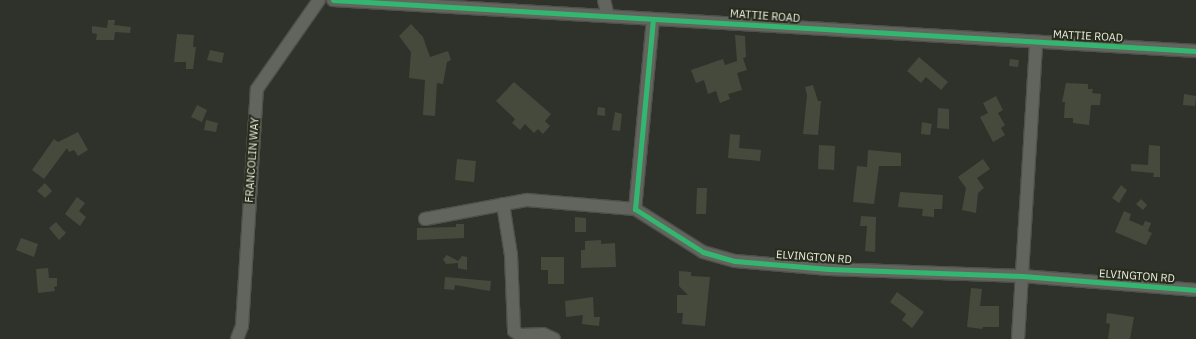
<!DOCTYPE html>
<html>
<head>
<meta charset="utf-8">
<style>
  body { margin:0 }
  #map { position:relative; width:1196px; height:339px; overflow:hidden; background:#2f322a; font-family:"IBM Plex Sans",sans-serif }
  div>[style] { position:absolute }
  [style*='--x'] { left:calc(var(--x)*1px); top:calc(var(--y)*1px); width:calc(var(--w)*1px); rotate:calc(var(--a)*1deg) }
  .building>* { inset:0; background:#454a3d }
  .roads { filter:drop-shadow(1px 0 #4e5049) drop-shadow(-1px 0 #4e5049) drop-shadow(0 1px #4e5049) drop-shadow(0 -1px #4e5049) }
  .minor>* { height:12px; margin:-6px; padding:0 6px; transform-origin:6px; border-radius:6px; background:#62655e }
  .cycleway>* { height:5px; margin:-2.5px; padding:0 2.5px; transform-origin:2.5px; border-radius:2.5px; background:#33b770 }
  span { translate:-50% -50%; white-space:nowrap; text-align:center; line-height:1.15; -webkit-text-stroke:4px #272c1c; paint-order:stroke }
  .street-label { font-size:11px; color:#e9ede3 }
</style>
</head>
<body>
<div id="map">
  <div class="building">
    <div style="clip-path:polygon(108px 20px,115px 20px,114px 25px,131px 27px,130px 33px,115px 32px,114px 40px,96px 40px,97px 34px,92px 33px,92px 26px,107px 28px)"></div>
    <div style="clip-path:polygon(411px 24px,423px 37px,430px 57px,448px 51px,451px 60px,447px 62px,443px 84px,437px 83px,435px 116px,423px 115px,425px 80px,409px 78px,411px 52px,399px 36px)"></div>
    <div style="clip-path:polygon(177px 34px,194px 35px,193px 47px,196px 47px,193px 69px,186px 69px,186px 62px,174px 62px)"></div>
    <div style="clip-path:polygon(735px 35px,745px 36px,746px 57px,743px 58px,747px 70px,737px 73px,742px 90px,728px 94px,730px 99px,720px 103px,716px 91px,708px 94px,704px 80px,696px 83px,691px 70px,723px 59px,725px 65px,737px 61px)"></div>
    <div style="clip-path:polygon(210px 50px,224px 53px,222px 63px,207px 60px)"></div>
    <div style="clip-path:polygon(919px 57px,948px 82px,941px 90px,926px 77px,921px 83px,907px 71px)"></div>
    <div style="clip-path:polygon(1010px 59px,1019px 60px,1018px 67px,1009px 66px)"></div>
    <div style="clip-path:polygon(514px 82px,551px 114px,545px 121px,550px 126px,543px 134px,538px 129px,534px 133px,525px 124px,520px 130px,512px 123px,515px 119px,496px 101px)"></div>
    <div style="clip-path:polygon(1066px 83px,1088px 84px,1088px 89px,1093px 89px,1092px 93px,1101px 94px,1100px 105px,1091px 105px,1089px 125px,1073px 123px,1073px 118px,1064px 118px,1065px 102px,1062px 102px)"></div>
    <div style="clip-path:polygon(813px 85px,818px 101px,821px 101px,818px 135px,803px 134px,807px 95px,805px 87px)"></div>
    <div style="clip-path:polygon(1184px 94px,1196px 96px,1195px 106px,1183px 105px)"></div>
    <div style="clip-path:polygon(996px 96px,1003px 110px,998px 113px,1005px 125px,1001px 128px,1005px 135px,993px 142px,980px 117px,988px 113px,983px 103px)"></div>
    <div style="clip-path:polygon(197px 105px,207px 110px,202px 122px,191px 117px)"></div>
    <div style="clip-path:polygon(598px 107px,605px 108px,605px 116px,597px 115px)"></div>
    <div style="clip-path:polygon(938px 108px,949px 109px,949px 129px,937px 128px)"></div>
    <div style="clip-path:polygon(615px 112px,622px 114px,620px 131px,612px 130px)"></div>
    <div style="clip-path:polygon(206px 120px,218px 123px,216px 132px,204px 130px)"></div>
    <div style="clip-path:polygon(922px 122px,932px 124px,930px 135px,921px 134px)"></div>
    <div style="clip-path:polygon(78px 132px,88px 150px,78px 156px,74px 150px,69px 152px,67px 148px,44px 179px,32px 170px,54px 139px,58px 142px)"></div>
    <div style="clip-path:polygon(730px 134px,740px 135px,739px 148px,761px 150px,760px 161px,728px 158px)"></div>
    <div style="clip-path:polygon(819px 145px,835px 146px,834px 170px,818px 169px)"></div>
    <div style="clip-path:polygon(1149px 145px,1160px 146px,1160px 177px,1153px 177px,1154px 173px,1131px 171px,1131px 164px,1148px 165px)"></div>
    <div style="clip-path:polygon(868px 150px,901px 153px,901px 166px,879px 166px,874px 204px,853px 202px,857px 166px,867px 167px)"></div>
    <div style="clip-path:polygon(457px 159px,476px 161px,474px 182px,455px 180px)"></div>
    <div style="clip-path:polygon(983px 159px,990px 169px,977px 178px,984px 188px,978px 193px,976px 213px,962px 210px,966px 188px,958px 177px)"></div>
    <div style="clip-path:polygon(45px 183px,52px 191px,45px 198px,37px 191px)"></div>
    <div style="clip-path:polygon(1121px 185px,1127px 190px,1119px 203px,1112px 198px)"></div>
    <div style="clip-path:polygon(697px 188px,707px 188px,706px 214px,696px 214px)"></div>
    <div style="clip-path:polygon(900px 192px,943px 195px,942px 209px,934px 209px,934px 217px,922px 216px,923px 209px,898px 207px)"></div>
    <div style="clip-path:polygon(77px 197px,85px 203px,79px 211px,86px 217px,80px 226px,65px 214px)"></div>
    <div style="clip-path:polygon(1141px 199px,1147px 205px,1143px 210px,1136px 204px)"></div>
    <div style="clip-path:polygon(1124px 211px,1131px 214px,1129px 220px,1143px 226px,1145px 221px,1151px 223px,1148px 231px,1152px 233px,1146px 245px,1115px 232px)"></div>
    <div style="clip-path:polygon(861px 216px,876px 217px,875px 252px,865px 251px,867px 226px,860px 226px)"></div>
    <div style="clip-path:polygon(575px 217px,586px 218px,586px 232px,575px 232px)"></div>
    <div style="clip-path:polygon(56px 222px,66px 233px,59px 240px,49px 228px)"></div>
    <div style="clip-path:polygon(456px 224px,464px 224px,464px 238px,417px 240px,417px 228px,456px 227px)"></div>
    <div style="clip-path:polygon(21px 238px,38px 244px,34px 257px,16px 250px)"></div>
    <div style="clip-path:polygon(601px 240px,601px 244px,615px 243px,616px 267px,581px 268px,581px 250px,585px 250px,585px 241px)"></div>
    <div style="clip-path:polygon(447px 255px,458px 261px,462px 256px,467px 257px,467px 270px,458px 268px,458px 263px,446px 264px,443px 259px)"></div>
    <div style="clip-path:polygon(541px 257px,564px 257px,564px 284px,548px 284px,548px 270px,541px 270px)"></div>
    <div style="clip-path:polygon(48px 268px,49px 278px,57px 278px,57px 286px,54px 287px,55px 291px,38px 293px,36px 269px)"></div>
    <div style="clip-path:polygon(679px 271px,691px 272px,691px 276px,710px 277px,705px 326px,682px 324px,683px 313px,677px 313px,677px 295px,688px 295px,679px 286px)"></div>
    <div style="clip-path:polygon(445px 277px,491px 281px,490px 291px,455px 285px,454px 290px,444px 289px)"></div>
    <div style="clip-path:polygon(971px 288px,982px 289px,980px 306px,999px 306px,999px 327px,983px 327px,982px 329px,967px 327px)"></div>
    <div style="clip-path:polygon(897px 292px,924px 312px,912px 328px,902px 320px,906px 314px,890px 302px)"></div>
    <div style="clip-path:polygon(593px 297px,594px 317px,600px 317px,599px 326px,582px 324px,583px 315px,566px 317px,565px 301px)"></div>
    <div style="clip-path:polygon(1107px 313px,1134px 317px,1130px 339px,1108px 339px,1110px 324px,1106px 323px)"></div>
  </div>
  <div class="roads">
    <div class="minor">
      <div style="--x:333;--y:0;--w:865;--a:3.38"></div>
      <div style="--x:604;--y:0;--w:16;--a:76"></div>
      <div style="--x:653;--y:19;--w:191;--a:95.4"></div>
      <div style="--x:635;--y:209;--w:80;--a:32.3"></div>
      <div style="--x:703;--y:252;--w:33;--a:16"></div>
      <div style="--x:735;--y:261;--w:94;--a:4.9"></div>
      <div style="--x:829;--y:269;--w:193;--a:2.1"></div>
      <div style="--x:1022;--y:276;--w:175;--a:4.6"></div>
      <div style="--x:503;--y:204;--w:52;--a:81.1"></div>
      <div style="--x:511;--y:255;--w:76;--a:87.7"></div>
      <div style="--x:514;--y:331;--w:7;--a:34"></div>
      <div style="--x:520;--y:335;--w:23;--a:-2"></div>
      <div style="--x:543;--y:334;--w:12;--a:24"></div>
      <div style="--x:425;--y:219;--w:104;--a:-10.6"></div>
      <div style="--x:527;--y:200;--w:108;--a:4.8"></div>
      <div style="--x:237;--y:339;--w:14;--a:-69"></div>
      <div style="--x:242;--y:326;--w:237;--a:-86.4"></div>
      <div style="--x:257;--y:89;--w:108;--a:-55.1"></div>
      <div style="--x:1018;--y:339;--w:297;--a:-86.5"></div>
    </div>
  </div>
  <div class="cycleway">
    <div style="--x:333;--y:0;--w:865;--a:3.38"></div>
    <div style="--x:653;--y:19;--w:191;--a:95.4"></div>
    <div style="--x:635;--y:209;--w:80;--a:32.3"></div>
    <div style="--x:703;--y:252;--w:33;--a:16"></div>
    <div style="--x:735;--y:261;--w:94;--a:4.9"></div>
    <div style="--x:829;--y:269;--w:193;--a:2.1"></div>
    <div style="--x:1022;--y:276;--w:175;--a:4.6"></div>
  </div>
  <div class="street-label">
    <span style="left:765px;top:16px;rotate:4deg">MATTIE ROAD</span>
    <span style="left:1088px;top:36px;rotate:3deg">MATTIE ROAD</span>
    <span style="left:252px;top:160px;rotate:-86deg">FRANCOLIN WAY</span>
    <span style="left:814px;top:257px;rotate:4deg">ELVINGTON RD</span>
    <span style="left:1137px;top:276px;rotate:4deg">ELVINGTON RD</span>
  </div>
</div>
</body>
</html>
